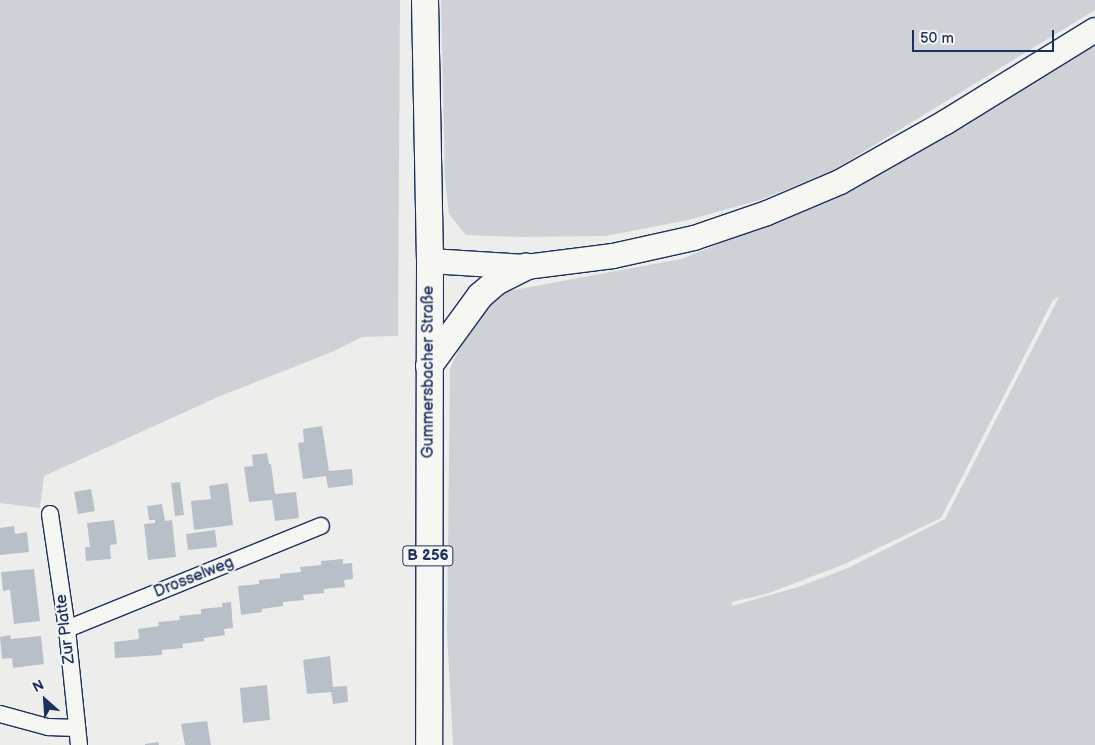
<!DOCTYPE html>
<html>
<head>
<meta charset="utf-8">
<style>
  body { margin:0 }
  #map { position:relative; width:1095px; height:745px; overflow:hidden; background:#edeeec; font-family:"Balsamiq Sans",sans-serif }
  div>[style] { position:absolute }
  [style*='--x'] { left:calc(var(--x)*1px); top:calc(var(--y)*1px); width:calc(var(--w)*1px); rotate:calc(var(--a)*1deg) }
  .green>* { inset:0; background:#ced2d7 }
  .building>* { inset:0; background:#b9bfc8 }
  .roads { filter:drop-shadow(1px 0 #1b2f5e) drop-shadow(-1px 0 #1b2f5e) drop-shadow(0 1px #1b2f5e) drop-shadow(0 -1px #1b2f5e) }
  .minor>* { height:16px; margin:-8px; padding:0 8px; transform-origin:8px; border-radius:8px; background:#f6f6f2 }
  .secondary>* { height:24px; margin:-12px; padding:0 12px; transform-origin:12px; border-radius:12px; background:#f6f6f2 }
  .primary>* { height:26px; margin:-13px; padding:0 13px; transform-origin:13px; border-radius:13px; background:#f6f6f2 }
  span { translate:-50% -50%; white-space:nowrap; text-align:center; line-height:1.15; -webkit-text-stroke:4px #f6f6f2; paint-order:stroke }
  .shield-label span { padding:1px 4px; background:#f6f6f2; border:1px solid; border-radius:4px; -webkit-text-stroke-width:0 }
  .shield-label { font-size:15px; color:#1b2f5e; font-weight:700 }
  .street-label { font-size:16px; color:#1b2f5e }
  .north { position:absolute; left:20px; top:675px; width:50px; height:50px; -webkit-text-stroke:4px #f6f6f2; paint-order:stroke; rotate:334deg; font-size:14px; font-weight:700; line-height:20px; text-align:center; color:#1b2f5e }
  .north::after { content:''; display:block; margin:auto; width:18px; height:22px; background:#1b2f5e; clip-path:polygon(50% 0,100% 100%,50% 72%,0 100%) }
  .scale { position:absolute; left:912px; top:30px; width:142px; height:22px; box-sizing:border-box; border:2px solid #1b2f5e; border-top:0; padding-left:6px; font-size:15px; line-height:18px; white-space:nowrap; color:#1b2f5e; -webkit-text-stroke:4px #f6f6f2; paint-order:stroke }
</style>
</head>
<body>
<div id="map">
  <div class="green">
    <div style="clip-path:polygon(0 0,400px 0,398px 336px,362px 337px,332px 352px,218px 397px,44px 476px,40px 508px,0 503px)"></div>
    <div style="clip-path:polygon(441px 0,1095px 0,1095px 10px,832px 171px,760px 200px,688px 220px,606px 236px,520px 237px,466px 235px,449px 214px,445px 180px)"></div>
    <div style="clip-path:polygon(evenodd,1095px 43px,1095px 745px,453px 745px,447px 632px,450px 368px,486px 295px,681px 259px,845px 194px,1095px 43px,1059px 297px,945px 519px,848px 568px,798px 587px,732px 606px,732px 602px,766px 594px,845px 564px,941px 518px,1053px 300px,1059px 297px)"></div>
  </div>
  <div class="building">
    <div style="clip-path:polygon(322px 426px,329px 471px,352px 469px,353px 485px,328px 488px,326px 476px,303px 479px,298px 443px,304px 442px,303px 429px)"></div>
    <div style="clip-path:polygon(267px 453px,269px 464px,271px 464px,275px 494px,296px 492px,299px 518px,275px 521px,272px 500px,249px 502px,244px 467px,253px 466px,252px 455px)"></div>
    <div style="clip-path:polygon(180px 482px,184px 515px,175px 516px,171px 483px)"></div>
    <div style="clip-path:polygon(228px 483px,233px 525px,194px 530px,191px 501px,211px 499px,209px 486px)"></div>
    <div style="clip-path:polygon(91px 489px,95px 511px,78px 514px,74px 492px)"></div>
    <div style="clip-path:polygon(162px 504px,165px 521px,172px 520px,176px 557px,148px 560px,144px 524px,155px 523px,155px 520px,149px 520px,147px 506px)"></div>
    <div style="clip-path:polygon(114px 520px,117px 544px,110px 545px,111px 559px,86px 561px,85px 547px,90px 547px,87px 523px)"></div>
    <div style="clip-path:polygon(14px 526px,15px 534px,27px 532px,29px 552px,0 555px,0 528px)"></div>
    <div style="clip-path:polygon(215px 530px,217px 547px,188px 550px,186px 534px)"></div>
    <div style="clip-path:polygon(343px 559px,343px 564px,352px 563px,353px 579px,344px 580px,345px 587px,324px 589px,324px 593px,303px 595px,304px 600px,283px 602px,283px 606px,262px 609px,262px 612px,241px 615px,238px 586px,259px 584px,259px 580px,280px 578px,280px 574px,301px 572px,300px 567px,321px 565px,321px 561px)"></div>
    <div style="clip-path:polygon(34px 569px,40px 621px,14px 624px,10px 590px,3px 591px,1px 572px)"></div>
    <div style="clip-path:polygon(231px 602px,233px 628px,224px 629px,225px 635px,204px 638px,204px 641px,182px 644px,183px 648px,162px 650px,162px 655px,115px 658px,114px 642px,139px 639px,138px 629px,159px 626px,158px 622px,180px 620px,179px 616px,201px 614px,201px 609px,222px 607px,222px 603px)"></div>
    <div style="clip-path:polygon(10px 635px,11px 639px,41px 636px,44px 664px,13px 668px,12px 658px,2px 659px,0 637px)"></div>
    <div style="clip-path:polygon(330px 656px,333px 687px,347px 686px,348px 702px,333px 704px,331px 692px,307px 694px,303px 660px)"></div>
    <div style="clip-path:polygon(267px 685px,270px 720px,243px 723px,240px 688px)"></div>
    <div style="clip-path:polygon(207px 721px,211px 745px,185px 745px,181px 724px)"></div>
    <div style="clip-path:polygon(158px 742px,159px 745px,145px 745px,145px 744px)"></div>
  </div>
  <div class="roads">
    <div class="minor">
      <div style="--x:50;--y:514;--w:116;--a:81.6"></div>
      <div style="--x:67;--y:629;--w:117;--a:84.1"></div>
      <div style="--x:67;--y:629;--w:274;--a:-22.1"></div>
      <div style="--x:0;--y:714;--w:50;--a:15.2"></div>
      <div style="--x:48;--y:727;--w:28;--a:2"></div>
    </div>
    <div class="secondary">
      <div style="--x:430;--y:261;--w:96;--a:3.6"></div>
      <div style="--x:526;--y:267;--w:88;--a:-7.2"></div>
      <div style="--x:613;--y:256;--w:83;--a:-12.5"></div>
      <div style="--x:694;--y:238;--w:77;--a:-18.9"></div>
      <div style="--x:767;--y:213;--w:79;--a:-23"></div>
      <div style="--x:840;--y:182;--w:122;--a:-29.5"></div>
      <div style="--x:946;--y:122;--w:175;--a:-31.7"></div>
    </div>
    <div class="primary">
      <div style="--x:425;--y:0;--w:261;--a:88.9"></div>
      <div style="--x:430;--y:261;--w:484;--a:90.1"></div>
      <div style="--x:429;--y:366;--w:87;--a:-53.9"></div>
      <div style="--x:480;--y:296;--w:21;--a:-41"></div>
      <div style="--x:496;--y:282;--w:34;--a:-27"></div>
    </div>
  </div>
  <div class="shield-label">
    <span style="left:428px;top:556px">B 256</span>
  </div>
  <div class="street-label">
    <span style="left:429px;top:372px;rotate:-90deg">Gummersbacher Straße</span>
    <span style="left:194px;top:578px;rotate:-22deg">Drosselweg</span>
    <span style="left:66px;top:629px;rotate:-97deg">Zur Platte</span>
  </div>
  <div class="north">N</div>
  <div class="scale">50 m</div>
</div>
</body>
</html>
